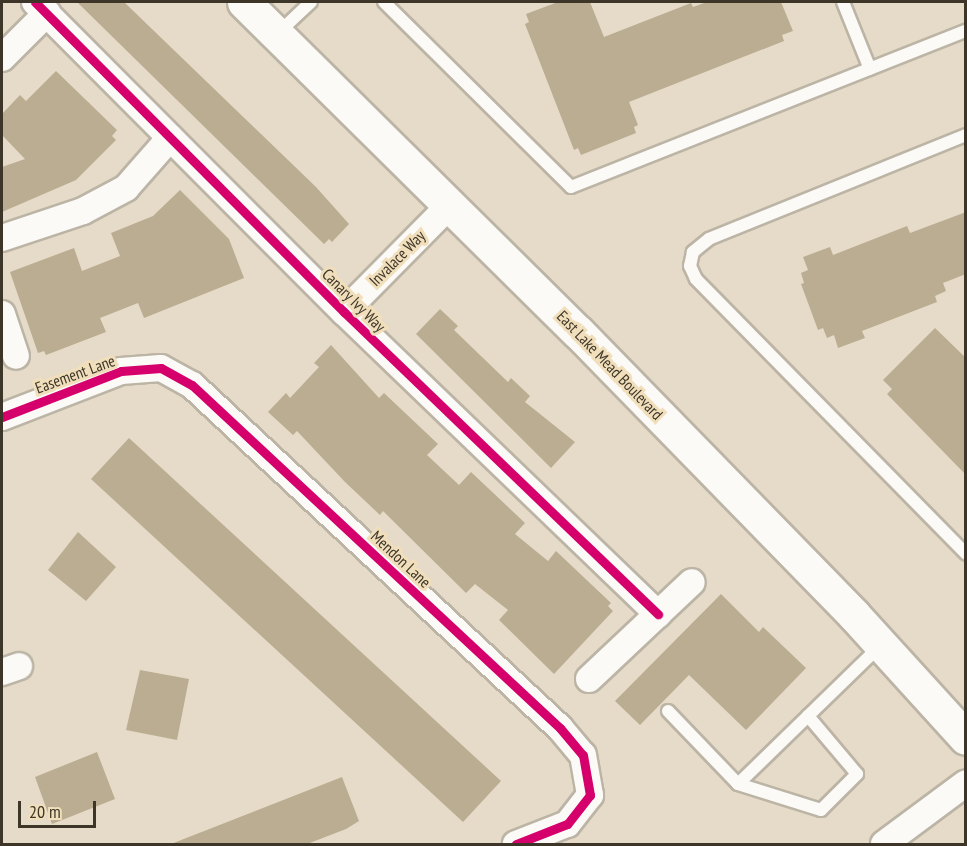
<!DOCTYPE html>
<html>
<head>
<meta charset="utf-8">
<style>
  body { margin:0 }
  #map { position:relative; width:967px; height:846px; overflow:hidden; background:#e5dbc8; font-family:"PT Sans Narrow",sans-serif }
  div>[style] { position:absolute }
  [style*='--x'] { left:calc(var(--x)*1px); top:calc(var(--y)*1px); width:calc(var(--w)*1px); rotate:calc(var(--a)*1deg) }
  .building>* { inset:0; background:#bbad91 }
  .roads { filter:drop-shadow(2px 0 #bcb4a5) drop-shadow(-2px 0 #bcb4a5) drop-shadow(0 2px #bcb4a5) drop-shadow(0 -2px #bcb4a5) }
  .lane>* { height:12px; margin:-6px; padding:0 6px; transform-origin:6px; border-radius:6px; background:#fbfaf7 }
  .street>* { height:26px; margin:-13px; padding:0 13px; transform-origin:13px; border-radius:13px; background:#fbfaf7 }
  .secondary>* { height:33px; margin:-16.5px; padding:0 16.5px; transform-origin:16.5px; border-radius:16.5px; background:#fbfaf7 }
  .cycleway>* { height:9px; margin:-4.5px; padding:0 4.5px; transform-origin:4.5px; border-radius:4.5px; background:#d6006c }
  span { translate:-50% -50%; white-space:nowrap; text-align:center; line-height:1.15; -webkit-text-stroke:6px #f1dfbc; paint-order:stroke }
  .street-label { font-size:16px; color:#3d3628 }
  .frame { position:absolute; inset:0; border:3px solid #3d3628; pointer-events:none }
  .scale { position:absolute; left:18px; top:801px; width:78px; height:27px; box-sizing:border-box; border:3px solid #3d3628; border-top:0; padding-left:8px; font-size:18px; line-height:21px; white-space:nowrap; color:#3d3628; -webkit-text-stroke:4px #f1dfbc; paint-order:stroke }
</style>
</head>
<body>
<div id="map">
  <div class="building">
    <div style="clip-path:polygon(77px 2px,124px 2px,316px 187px,349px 224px,332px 242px,329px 239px,324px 244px)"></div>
    <div style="clip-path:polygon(558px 2px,590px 2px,604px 37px,691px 3px,693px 7px,707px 2px,781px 2px,793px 31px,782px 35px,784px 41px,629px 102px,638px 125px,634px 127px,636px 133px,581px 155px,578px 148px,574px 150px,525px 24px,529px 22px,526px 14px)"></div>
    <div style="clip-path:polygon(56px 71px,117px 130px,112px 136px,116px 140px,76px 180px,2px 212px,2px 167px,25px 159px,2px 135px,2px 114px,20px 95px,26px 101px)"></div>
    <div style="clip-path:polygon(180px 190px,229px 239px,244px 278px,144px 318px,138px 303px,100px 318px,106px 332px,46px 355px,44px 351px,38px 353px,10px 272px,74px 248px,82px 271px,120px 256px,111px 233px,153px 216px)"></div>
    <div style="clip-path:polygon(966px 212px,966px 274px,943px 283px,946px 291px,935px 296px,937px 302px,862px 331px,865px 338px,838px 348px,834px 335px,827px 338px,823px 328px,818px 330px,801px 284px,804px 283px,801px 273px,808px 270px,803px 257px,830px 247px,833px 255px,907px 226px,910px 233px)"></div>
    <div style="clip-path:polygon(440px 309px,458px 326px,454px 330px,508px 382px,511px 378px,530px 396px,525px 402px,575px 442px,551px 468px,416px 334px)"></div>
    <div style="clip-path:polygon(935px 328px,966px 358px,966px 475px,887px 394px,892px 389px,883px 380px)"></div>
    <div style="clip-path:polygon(331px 345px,379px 398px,384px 393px,438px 444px,427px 455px,459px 485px,471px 472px,525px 523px,515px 534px,548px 561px,556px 551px,611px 603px,608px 606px,613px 611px,554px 674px,499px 620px,508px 610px,475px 584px,466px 593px,383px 511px,380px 515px,345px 482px,297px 431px,293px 435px,268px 412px,286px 393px,290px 398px,319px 367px,314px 363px)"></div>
    <div style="clip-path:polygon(129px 438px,501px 781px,463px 822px,91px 479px)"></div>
    <div style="clip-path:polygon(78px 532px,116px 567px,86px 601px,48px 570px)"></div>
    <div style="clip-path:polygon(721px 594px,759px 632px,763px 627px,806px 668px,746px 730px,689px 675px,640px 725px,615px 701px)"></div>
    <div style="clip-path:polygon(140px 670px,189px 679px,177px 740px,126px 730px)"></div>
    <div style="clip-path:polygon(97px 752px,115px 799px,52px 824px,35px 777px)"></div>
    <div style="clip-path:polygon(342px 777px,359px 821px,346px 829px,307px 844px,171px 844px)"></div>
  </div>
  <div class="roads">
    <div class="lane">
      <div style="--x:384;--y:2;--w:263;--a:44.7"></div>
      <div style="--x:571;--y:187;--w:425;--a:-21.6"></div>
      <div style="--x:843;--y:2;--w:72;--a:68.1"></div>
      <div style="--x:278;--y:33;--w:45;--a:-43.2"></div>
      <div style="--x:966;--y:135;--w:277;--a:158"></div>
      <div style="--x:709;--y:239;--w:21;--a:141"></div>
      <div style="--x:693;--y:252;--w:14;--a:102"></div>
      <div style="--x:690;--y:266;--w:14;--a:65"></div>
      <div style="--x:696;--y:279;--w:385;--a:45.5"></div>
      <div style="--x:668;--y:711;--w:101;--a:46.2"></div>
      <div style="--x:738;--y:784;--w:198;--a:-44.2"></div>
      <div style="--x:738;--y:784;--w:87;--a:17.4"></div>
      <div style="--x:821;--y:810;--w:51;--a:-45"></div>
      <div style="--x:857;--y:774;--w:76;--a:-130.2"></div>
    </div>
    <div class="street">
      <div style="--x:35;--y:2;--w:438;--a:45.1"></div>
      <div style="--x:344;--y:312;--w:436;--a:43.9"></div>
      <div style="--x:2;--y:58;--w:64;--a:-45"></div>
      <div style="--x:2;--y:238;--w:85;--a:-18.4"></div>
      <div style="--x:83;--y:211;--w:49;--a:-28.1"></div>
      <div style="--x:126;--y:188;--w:67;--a:-48.7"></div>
      <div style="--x:344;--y:312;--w:151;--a:-45.3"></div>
      <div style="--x:2;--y:314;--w:44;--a:71.6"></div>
      <div style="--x:2;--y:417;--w:128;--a:-21.1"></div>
      <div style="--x:121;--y:371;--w:40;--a:-4.3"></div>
      <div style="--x:161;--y:368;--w:35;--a:29"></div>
      <div style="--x:192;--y:385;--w:503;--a:42.99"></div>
      <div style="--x:560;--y:728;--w:35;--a:50"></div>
      <div style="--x:583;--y:755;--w:41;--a:80.1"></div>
      <div style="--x:590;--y:795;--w:37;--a:128"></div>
      <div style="--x:567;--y:824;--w:55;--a:158.6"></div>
      <div style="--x:2;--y:672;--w:18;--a:-19"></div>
      <div style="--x:589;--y:679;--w:141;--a:-43.3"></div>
      <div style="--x:884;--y:844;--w:102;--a:-36.6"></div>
    </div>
    <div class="secondary">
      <div style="--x:244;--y:2;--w:470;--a:44.7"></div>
      <div style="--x:578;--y:332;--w:395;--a:45.7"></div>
      <div style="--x:854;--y:615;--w:166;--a:47.7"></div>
    </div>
  </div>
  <div class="cycleway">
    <div style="--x:35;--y:2;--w:438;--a:45.1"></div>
    <div style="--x:344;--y:312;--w:436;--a:43.9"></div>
    <div style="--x:2;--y:417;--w:128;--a:-21.1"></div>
    <div style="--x:121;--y:371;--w:40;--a:-4.3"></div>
    <div style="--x:161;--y:368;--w:35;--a:29"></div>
    <div style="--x:192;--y:385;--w:503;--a:42.99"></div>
    <div style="--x:560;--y:728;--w:35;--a:50"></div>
    <div style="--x:583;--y:755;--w:41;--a:80.1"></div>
    <div style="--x:590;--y:795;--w:37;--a:128"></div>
    <div style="--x:567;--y:824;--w:55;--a:158.6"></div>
  </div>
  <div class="street-label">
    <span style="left:397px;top:258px;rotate:-45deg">Invalace Way</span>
    <span style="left:354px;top:300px;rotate:45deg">Canary Ivy Way</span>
    <span style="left:610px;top:365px;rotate:46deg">East Lake Mead Boulevard</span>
    <span style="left:75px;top:374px;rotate:-20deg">Easement Lane</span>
    <span style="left:401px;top:559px;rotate:43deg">Mendon Lane</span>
  </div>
  <div class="frame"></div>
  <div class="scale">20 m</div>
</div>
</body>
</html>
